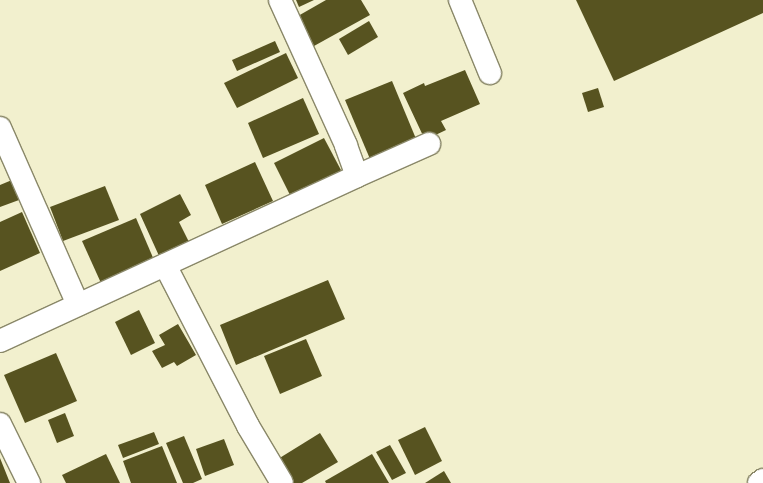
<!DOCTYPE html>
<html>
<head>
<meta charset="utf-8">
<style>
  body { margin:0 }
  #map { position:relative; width:763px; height:483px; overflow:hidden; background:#f2f0ce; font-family:Rubik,sans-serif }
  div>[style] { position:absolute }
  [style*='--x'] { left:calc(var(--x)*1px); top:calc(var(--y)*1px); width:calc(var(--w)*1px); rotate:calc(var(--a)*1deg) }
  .building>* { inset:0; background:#575320 }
  .roads { filter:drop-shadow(1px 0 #8a8869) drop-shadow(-1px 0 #8a8869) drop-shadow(0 1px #8a8869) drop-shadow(0 -1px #8a8869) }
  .street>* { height:22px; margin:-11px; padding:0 11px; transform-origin:11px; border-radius:11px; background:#fff }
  span { translate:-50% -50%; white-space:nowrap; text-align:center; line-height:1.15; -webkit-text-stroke:4px #fff; paint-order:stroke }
</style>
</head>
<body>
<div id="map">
  <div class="building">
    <div style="clip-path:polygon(296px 0,314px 0,299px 7px)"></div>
    <div style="clip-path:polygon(326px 0,361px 0,370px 15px,314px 46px,298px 16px)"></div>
    <div style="clip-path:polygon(576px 0,763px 0,763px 13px,614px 81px)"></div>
    <div style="clip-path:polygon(369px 21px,378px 37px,348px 55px,339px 39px)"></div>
    <div style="clip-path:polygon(275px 41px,280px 52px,237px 71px,232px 60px)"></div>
    <div style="clip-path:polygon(286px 53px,298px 78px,237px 108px,224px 83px)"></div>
    <div style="clip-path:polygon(465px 70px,480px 104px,441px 121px,446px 130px,425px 140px,403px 93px,424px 83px,425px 86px)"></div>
    <div style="clip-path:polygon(392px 81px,419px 146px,373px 166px,345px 100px)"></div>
    <div style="clip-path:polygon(598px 88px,604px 107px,588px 112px,582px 93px)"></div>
    <div style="clip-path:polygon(303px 98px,319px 134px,263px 158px,248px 123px)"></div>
    <div style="clip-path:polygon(324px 138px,342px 172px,291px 197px,274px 163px)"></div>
    <div style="clip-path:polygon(255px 162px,273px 201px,222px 224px,205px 185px)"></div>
    <div style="clip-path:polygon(12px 180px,19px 200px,0 207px,0 185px)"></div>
    <div style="clip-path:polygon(105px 186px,119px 220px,63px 241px,50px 207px)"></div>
    <div style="clip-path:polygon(180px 194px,191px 215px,179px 222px,190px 244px,160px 258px,140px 214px)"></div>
    <div style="clip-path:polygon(22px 212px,40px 253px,0 271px,0 222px)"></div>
    <div style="clip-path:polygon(136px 218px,154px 260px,101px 283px,82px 241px)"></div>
    <div style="clip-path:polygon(328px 280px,345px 319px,236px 365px,220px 325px)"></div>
    <div style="clip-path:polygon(139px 310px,155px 343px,131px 355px,115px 322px)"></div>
    <div style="clip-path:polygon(178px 324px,196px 355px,177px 366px,174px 362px,162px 368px,152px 351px,165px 345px,159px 335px)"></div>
    <div style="clip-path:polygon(306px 339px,322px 376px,280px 394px,264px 356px)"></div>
    <div style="clip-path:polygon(56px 353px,77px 401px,25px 423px,4px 375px)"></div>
    <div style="clip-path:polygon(65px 413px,74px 436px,57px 443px,48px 420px)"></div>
    <div style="clip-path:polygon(425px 427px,442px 461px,415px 475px,398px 440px)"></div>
    <div style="clip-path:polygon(154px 432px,159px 444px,123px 458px,118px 445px)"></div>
    <div style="clip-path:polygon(320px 433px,338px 462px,302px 483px,293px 483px,278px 459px)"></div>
    <div style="clip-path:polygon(184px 436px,202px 479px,193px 483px,183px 483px,166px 443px)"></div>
    <div style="clip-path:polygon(224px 439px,234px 465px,205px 476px,196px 449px)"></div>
    <div style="clip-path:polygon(390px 445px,406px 473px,392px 480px,376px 452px)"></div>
    <div style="clip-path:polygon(162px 446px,177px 483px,131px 483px,123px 461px)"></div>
    <div style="clip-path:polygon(106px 454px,120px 483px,66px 483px,62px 475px)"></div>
    <div style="clip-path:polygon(372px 454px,389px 483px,326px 483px,325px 481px)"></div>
    <div style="clip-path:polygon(0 458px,10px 483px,0 483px)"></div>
    <div style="clip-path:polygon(444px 471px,451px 483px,425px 483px)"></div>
  </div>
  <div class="roads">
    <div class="street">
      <div style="--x:460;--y:0;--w:79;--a:67.7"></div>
      <div style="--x:0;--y:128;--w:193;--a:66.2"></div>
      <div style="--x:357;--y:176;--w:79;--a:-24"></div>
      <div style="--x:165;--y:265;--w:181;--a:62.7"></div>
      <div style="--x:248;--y:426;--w:66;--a:59.2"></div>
      <div style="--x:0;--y:341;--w:393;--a:-24.8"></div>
      <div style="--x:357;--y:176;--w:33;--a:-110"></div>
      <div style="--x:346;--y:145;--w:159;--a:-114.5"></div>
      <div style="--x:0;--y:424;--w:66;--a:63.8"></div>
      <div style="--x:759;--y:483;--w:5;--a:-37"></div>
    </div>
  </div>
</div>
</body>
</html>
